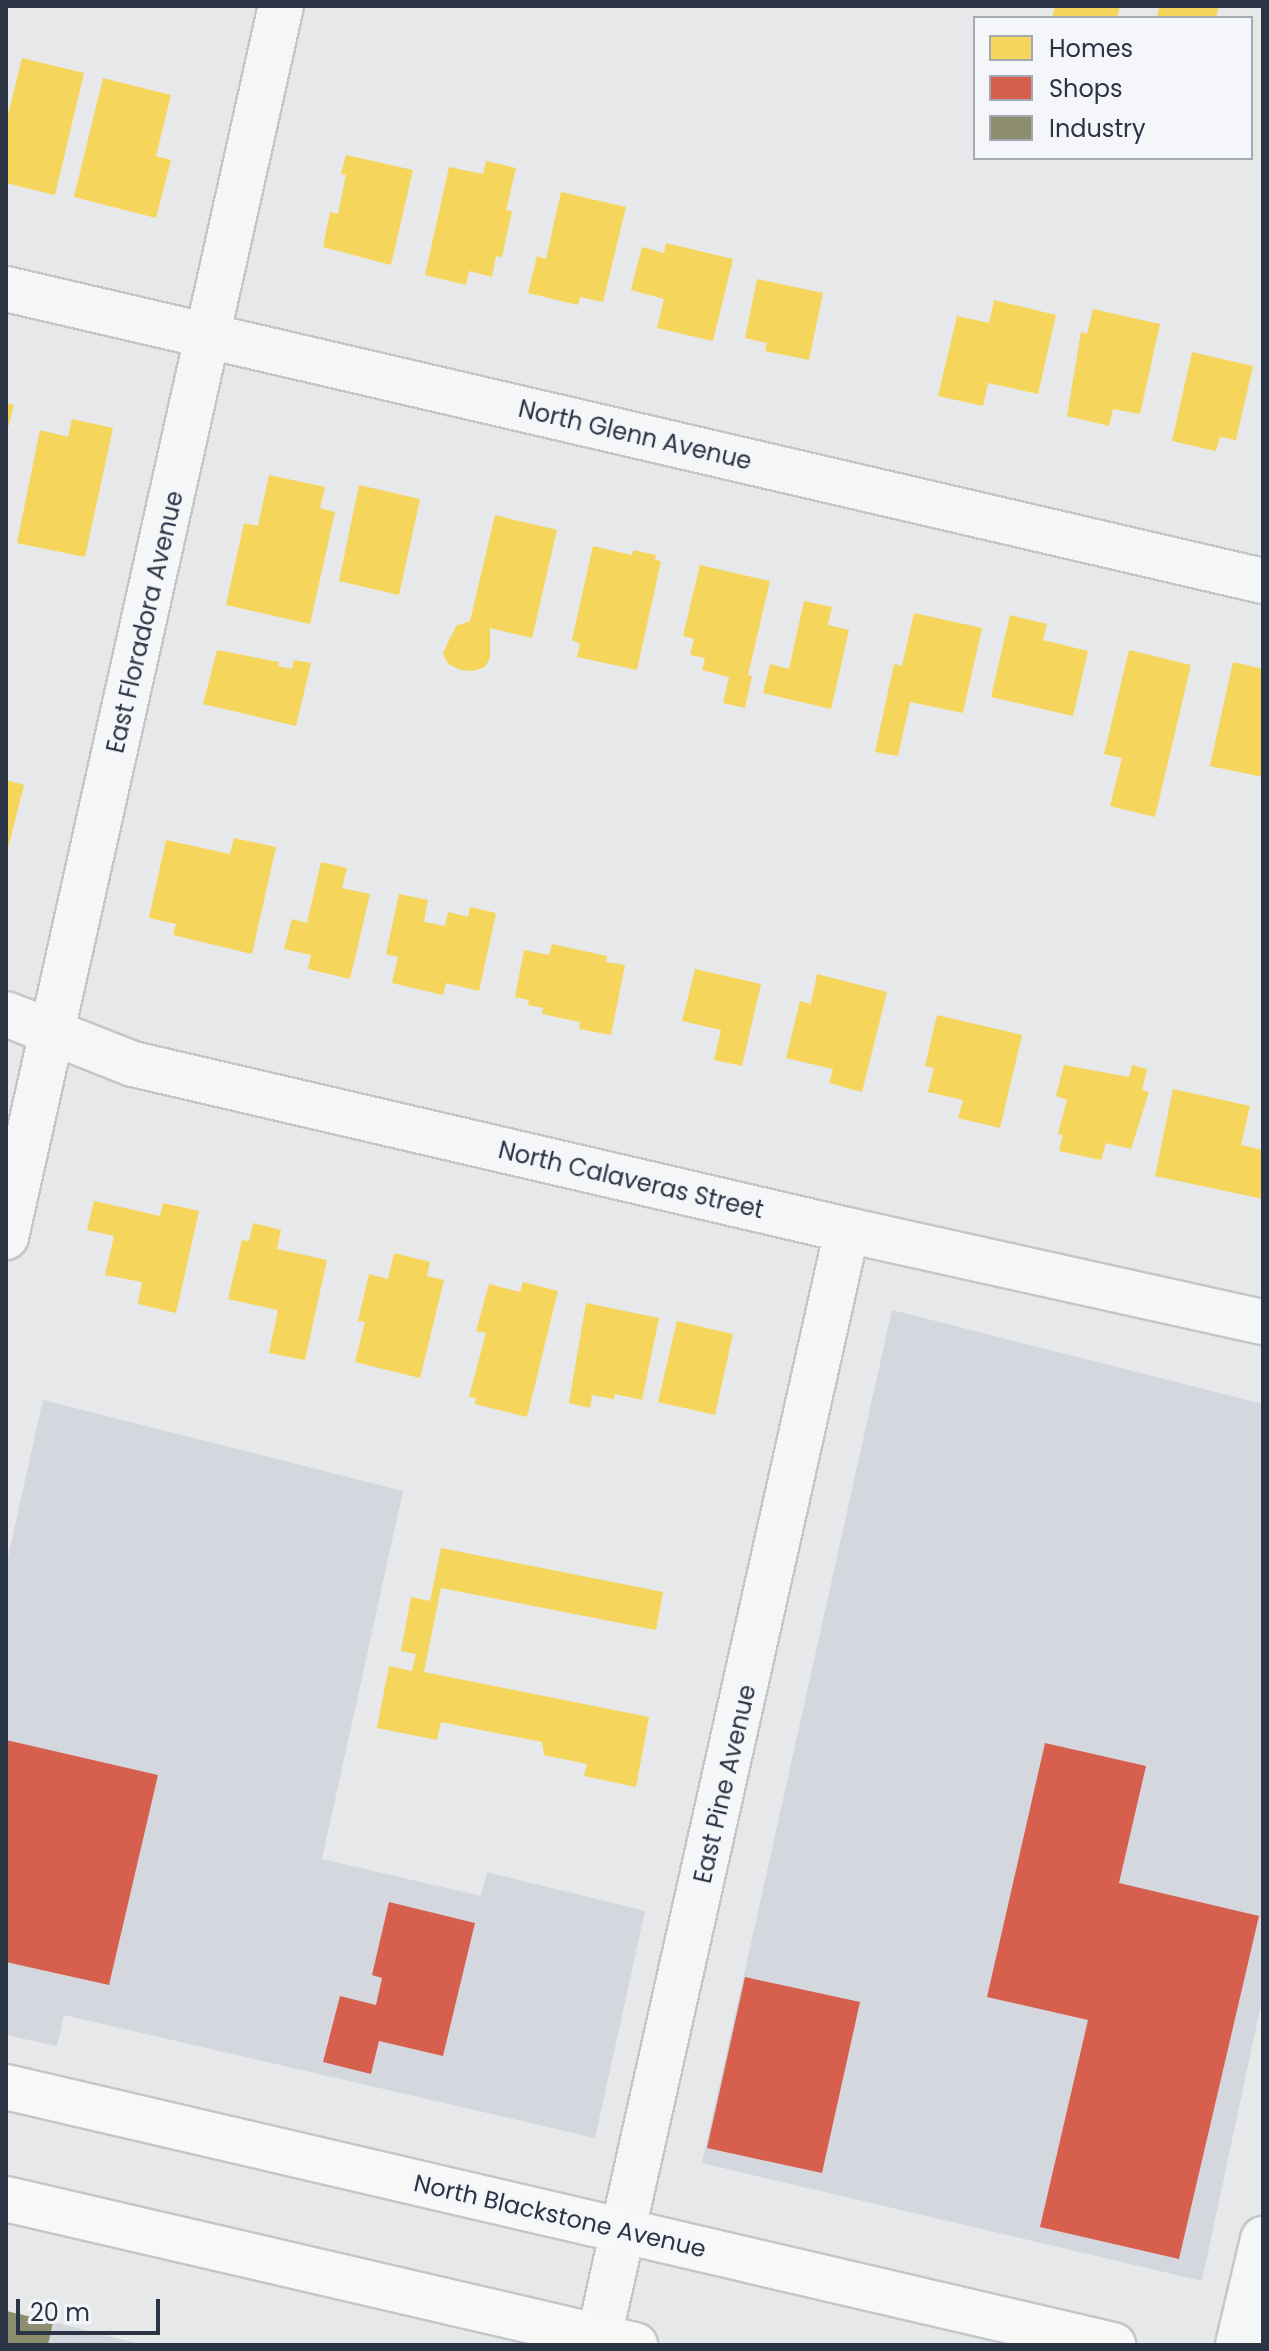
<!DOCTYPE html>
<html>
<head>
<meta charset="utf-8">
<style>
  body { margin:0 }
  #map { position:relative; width:1269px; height:2351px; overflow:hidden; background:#e6e8ea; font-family:Poppins,sans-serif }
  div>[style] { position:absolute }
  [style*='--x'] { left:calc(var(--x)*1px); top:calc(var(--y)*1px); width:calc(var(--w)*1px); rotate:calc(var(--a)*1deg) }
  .built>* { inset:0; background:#d4d7dd }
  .homes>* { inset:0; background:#f6d55c }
  .shops>* { inset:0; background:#d6604d }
  .industry>* { inset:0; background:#8c8c6e }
  .roads { filter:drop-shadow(2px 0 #c4c6c8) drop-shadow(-2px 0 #c4c6c8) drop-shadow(0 2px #c4c6c8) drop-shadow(0 -2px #c4c6c8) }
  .minor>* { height:44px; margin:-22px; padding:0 22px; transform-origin:22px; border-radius:22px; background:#f5f6f7 }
  .primary>* { height:44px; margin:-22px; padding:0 22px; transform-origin:22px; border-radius:22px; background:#f8f8f8 }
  span { translate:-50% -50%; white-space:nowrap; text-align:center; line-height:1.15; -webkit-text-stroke:8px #f4f6f9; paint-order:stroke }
  .street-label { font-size:24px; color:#2b3445 }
  .frame { position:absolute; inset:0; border:8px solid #2b3445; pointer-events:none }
  .legend { position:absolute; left:973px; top:16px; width:280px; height:144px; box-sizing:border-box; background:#f4f6f9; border:2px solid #a4a8b1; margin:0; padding:10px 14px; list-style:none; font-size:24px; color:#2b3445 }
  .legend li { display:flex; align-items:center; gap:16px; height:40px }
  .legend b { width:40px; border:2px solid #a4a8b1 }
  .scale { position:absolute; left:16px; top:2299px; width:144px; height:36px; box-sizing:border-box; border:4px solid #2b3445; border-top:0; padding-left:10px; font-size:24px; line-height:28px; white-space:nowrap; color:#2b3445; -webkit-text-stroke:6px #f4f6f9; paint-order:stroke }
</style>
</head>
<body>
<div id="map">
  <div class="built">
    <div style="clip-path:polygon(892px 1310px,1263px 1404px,1263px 1995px,1202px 2281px,702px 2163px)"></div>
    <div style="clip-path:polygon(43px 1400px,403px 1491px,322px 1859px,481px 1896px,487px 1872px,645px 1911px,595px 2138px,64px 2015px,57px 2046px,6px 2035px,6px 1566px)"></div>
    <div style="clip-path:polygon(6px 2311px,53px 2322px,144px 2345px,6px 2345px)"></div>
  </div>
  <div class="homes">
    <div style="clip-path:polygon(1055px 6px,1120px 6px,1117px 18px,1052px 18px)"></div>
    <div style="clip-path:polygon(1159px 6px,1219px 6px,1216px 18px,1157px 18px)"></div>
    <div style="clip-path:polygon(22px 58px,84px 73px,55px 195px,6px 183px,6px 123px)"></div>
    <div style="clip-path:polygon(103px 78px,171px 95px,156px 156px,171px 160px,156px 218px,74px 197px)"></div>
    <div style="clip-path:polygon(346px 155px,413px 170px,391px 265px,323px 247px,330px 212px,338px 214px,346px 175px,341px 174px)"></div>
    <div style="clip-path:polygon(486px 161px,516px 168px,506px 210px,512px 211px,502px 257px,496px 256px,492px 277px,469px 271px,466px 285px,425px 275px,449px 167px,483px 174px)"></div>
    <div style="clip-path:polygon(561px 192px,626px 207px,603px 302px,580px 297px,578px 305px,528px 293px,537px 256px,546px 259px)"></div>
    <div style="clip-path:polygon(666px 243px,733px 259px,713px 341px,657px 328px,664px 299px,631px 290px,642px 247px,664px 253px)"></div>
    <div style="clip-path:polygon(757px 279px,823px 293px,809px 360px,765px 351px,767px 343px,745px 338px)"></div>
    <div style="clip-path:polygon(994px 300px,1056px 315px,1038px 394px,988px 383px,983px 406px,938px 396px,957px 316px,989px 323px)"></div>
    <div style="clip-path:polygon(1093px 309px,1160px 324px,1140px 414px,1113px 409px,1109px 426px,1067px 416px,1081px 332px,1087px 334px)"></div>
    <div style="clip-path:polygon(1192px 352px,1253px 366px,1236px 440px,1220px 437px,1216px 451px,1172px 441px)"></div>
    <div style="clip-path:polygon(6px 403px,14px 405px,7px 432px,6px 431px)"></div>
    <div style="clip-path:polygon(72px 419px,113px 428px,85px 557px,17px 543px,40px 430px,68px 437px)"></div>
    <div style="clip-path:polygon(269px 475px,325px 487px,320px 508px,335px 512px,310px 624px,226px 605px,244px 523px,258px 526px)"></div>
    <div style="clip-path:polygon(359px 485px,420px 499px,399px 595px,339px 581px)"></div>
    <div style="clip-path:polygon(495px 515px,557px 530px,532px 638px,490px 628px,490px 658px,485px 667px,473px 671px,461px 670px,448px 664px,443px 653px,456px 626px,470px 621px)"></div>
    <div style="clip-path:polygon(593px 546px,632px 555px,633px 550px,656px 555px,655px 560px,661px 561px,637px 670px,577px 657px,580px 644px,572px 640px)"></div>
    <div style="clip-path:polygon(700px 565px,770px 581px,748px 675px,752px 676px,745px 708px,723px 703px,729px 677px,702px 670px,705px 658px,690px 655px,694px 639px,683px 636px)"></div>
    <div style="clip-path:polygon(804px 601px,832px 607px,828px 625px,849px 630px,831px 709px,763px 693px,770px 664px,789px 669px)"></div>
    <div style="clip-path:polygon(914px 613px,982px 628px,963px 713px,910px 702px,898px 756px,875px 752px,894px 664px,902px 666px)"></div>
    <div style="clip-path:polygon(1010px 615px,1047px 624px,1043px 640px,1088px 651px,1073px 716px,991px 697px)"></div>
    <div style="clip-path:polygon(217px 650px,279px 662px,278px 666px,292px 669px,294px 660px,311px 663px,296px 726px,203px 704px)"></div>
    <div style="clip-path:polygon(1129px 650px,1191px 665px,1155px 817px,1110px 806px,1122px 758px,1104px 754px)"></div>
    <div style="clip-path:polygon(1233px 662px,1263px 669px,1263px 777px,1210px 766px)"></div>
    <div style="clip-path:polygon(6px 780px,24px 785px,7px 852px,6px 852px)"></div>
    <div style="clip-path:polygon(234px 838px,276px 847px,252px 954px,173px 935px,176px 924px,149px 918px,166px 840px,230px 854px)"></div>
    <div style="clip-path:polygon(321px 862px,347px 868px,342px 888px,370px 894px,350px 979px,308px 969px,311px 955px,284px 949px,292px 919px,307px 923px)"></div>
    <div style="clip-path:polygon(399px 894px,428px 900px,424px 922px,445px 926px,448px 912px,468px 917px,470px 907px,496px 913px,479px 991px,446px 983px,443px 995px,392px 983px,398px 957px,386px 954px)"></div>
    <div style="clip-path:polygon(552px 944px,607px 956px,606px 962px,625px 965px,611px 1035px,579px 1029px,580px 1022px,542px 1014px,543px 1008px,528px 1005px,529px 1000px,515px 997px,524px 950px,549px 955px)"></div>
    <div style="clip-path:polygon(695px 969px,761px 984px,742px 1066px,714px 1060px,721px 1030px,682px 1021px)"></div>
    <div style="clip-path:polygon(817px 974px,887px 992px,862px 1092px,829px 1083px,833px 1069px,786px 1058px,800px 1001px,811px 1004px)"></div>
    <div style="clip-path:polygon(937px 1015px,1022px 1035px,1000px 1128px,958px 1118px,963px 1100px,928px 1092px,934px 1068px,925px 1066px)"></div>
    <div style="clip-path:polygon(1064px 1065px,1129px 1077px,1132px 1065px,1147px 1069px,1142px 1090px,1149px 1092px,1131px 1149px,1106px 1143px,1101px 1160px,1059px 1151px,1063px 1135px,1058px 1134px,1067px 1100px,1056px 1096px)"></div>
    <div style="clip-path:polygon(1173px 1089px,1250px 1106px,1241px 1145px,1263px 1150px,1263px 1199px,1155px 1176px)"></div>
    <div style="clip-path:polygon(94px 1201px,160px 1216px,163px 1203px,199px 1211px,176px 1313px,138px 1304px,142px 1282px,105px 1275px,114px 1236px,87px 1230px)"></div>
    <div style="clip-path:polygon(253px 1223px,281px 1230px,277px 1249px,327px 1260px,305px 1360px,269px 1353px,278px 1310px,228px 1299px,242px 1240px,249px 1241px)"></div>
    <div style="clip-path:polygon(394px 1253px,430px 1262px,427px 1276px,444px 1280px,420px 1378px,355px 1362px,365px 1322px,358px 1321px,369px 1274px,388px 1279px)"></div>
    <div style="clip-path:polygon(523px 1282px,558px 1291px,527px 1417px,475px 1404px,476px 1398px,469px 1397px,486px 1333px,476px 1331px,489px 1284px,520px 1292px)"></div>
    <div style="clip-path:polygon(586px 1303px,659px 1318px,642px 1400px,615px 1394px,614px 1399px,592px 1395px,590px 1408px,569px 1403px)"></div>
    <div style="clip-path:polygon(677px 1321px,733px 1334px,715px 1415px,658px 1402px)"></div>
    <div style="clip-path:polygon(441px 1548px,663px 1592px,656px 1630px,441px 1588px,424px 1672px,649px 1717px,636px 1787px,584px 1776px,587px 1764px,544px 1755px,542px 1742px,441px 1722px,437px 1740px,377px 1728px,389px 1666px,412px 1671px,416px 1654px,401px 1651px,411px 1597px,430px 1601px)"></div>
  </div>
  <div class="shops">
    <div style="clip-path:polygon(6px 1740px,158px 1775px,109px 1985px,6px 1962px)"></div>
    <div style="clip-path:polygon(1045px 1743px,1146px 1766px,1119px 1883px,1259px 1916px,1179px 2259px,1040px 2227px,1088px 2020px,987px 1997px)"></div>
    <div style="clip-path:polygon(389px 1902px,475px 1923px,443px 2056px,379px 2041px,371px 2074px,323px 2062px,340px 1996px,376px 2005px,382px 1978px,372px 1975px)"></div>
    <div style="clip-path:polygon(745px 1977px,860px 2002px,822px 2173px,707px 2148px)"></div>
  </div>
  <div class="industry">
    <div style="clip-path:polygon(6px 2311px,53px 2322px,48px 2345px,6px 2345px)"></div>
  </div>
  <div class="roads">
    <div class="minor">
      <div style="--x:6;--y:289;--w:1290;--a:13.08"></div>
      <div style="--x:6;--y:1014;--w:136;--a:21.5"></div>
      <div style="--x:133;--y:1064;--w:733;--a:13.09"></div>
      <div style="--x:847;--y:1230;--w:426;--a:12.5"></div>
      <div style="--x:6;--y:1237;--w:1261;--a:-77.41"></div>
      <div style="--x:599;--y:2337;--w:1134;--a:-77.37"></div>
      <div style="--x:1238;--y:2345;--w:109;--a:-76.7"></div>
    </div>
    <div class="primary">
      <div style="--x:6;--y:2087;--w:1137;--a:13.12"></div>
      <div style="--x:6;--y:2199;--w:646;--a:13.07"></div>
    </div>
  </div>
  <div class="street-label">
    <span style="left:635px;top:435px;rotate:13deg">North Glenn Avenue</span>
    <span style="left:145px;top:622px;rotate:-77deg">East Floradora Avenue</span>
    <span style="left:631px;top:1180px;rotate:13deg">North Calaveras Street</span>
    <span style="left:725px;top:1784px;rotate:-77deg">East Pine Avenue</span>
    <span style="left:560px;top:2216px;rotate:13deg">North Blackstone Avenue</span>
  </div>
  <div class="frame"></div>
  <ul class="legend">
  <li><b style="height:22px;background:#f6d55c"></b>Homes</li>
  <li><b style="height:22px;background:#d6604d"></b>Shops</li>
  <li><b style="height:22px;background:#8c8c6e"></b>Industry</li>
  </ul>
  <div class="scale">20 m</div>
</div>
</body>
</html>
